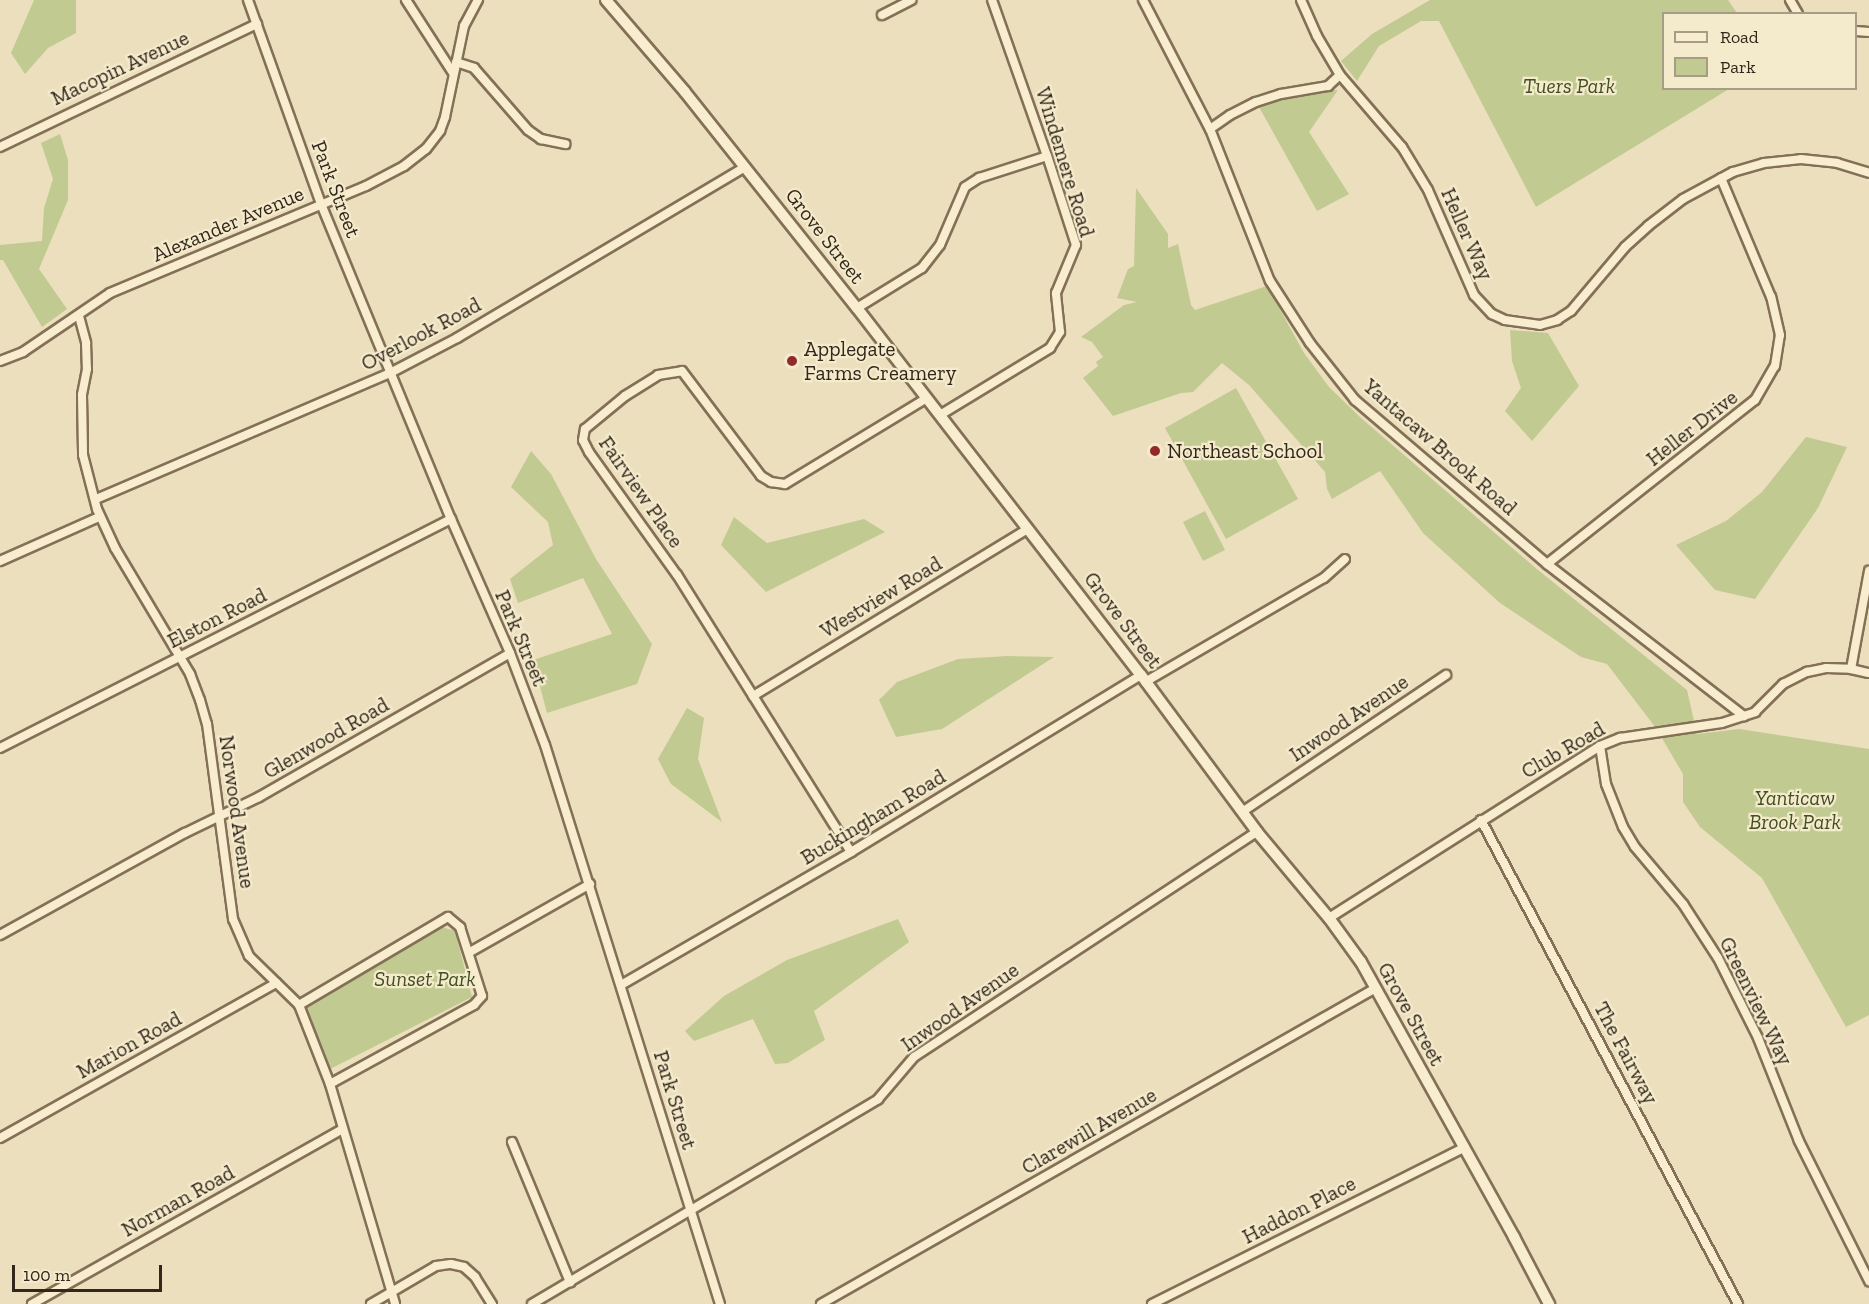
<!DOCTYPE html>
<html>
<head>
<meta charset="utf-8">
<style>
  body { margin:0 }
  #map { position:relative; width:1869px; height:1304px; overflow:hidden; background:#ecdfbd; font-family:"Zilla Slab",serif }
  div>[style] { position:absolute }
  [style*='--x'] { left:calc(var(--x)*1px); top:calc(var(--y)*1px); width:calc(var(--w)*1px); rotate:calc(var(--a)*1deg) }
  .green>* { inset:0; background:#c1ca91 }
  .roads { filter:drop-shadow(2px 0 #837057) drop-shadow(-2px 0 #837057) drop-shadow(0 2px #837057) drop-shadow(0 -2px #837057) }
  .street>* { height:8px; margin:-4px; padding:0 4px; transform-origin:4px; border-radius:4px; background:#f8edcf }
  .secondary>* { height:10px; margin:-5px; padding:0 5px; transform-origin:5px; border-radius:5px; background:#f8edcf }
  .dots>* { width:16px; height:16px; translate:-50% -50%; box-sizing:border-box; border:3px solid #f4eacc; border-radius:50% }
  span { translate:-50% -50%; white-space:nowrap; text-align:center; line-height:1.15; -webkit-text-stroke:4.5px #f4eacc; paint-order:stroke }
  .street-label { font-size:21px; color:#33271b }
  .park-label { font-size:21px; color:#424f22; font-style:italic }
  .poi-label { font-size:21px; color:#33271b }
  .left { translate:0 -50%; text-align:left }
  .legend { position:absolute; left:1662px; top:12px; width:195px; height:78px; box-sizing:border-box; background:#f4eacc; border:2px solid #a79c85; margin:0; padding:8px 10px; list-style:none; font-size:18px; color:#33271b }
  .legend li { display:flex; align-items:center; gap:12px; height:30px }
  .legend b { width:30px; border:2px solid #a79c85 }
  .scale { position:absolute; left:12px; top:1265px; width:150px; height:27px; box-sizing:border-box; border:3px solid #33271b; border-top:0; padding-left:8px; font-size:18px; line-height:21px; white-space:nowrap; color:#33271b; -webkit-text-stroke:4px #f4eacc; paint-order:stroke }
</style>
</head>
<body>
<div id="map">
  <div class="green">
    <div style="clip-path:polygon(34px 0,76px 0,76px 33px,48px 48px,25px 74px,11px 53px)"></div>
    <div style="clip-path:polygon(1430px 0,1728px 0,1737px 13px,1664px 14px,1664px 88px,1729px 89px,1536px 207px,1439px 21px,1421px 21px,1379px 46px,1357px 81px,1341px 61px,1372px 34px)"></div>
    <div style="clip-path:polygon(1338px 90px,1309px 132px,1349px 194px,1317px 211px,1259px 107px,1295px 95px)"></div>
    <div style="clip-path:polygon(60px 134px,68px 160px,68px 200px,39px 269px,67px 309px,42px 327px,3px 260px,0 260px,0 245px,42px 241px,44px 208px,53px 179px,41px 143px)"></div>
    <div style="clip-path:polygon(1136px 188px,1168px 234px,1168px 248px,1178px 244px,1191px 305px,1195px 310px,1267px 286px,1304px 353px,1329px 387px,1361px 418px,1538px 570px,1687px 690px,1697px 734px,1739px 729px,1869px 749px,1869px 1015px,1846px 1027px,1762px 878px,1700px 827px,1683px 802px,1683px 774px,1656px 728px,1607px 664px,1581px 657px,1500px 603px,1423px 533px,1380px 471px,1332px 499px,1327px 489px,1325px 472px,1249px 385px,1222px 363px,1193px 392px,1181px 393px,1113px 416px,1083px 378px,1098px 366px,1096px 362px,1103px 357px,1092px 342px,1081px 337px,1124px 305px,1137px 302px,1117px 298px,1128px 269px,1134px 266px)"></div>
    <div style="clip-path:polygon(1510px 330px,1548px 333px,1579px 386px,1532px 441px,1505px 411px,1521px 388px,1512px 361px)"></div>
    <div style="clip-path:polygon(1236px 388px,1298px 499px,1226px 539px,1165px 428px)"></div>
    <div style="clip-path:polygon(1806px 437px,1847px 447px,1818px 508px,1755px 599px,1715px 590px,1676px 545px,1726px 521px,1762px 492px)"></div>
    <div style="clip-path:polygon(531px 451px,551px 474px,596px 559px,652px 644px,637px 684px,547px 713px,533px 660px,612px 634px,583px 578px,518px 603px,510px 579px,553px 545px,548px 522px,511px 487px)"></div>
    <div style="clip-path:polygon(1205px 511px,1225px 550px,1203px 561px,1183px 522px)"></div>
    <div style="clip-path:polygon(734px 517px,767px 543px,864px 519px,885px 532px,766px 592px,721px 545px)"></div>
    <div style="clip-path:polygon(1008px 656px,1054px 657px,942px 729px,896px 737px,879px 700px,897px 682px,958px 659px)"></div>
    <div style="clip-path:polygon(687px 708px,704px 718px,698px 759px,722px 822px,671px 784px,658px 759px)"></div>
    <div style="clip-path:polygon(898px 919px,909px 942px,814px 1011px,825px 1040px,788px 1063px,775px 1064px,753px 1019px,694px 1041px,685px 1031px,724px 996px,787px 960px)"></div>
    <div style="clip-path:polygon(442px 927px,455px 931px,472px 997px,330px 1069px,304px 1008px)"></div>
  </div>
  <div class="roads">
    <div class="street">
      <div style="--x:248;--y:0;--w:217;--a:70.3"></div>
      <div style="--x:321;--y:204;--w:341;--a:67.6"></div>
      <div style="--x:451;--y:519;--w:146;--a:66.2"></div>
      <div style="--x:510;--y:653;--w:98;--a:69.2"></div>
      <div style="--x:545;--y:745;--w:586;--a:72.62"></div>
      <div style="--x:406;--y:0;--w:87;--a:57.2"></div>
      <div style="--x:1143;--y:0;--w:145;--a:62.6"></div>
      <div style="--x:1210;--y:129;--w:163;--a:68.5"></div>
      <div style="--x:1270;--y:281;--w:74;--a:57.2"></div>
      <div style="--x:1310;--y:343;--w:73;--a:51.7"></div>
      <div style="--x:1355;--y:400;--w:253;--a:40.5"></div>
      <div style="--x:1547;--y:564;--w:249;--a:37.7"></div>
      <div style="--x:1301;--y:0;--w:39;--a:66"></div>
      <div style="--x:1317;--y:36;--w:45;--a:59.5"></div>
      <div style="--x:1340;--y:75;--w:95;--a:49.3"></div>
      <div style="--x:1402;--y:147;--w:50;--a:58.8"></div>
      <div style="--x:1428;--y:190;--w:115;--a:66.3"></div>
      <div style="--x:1474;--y:295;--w:26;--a:47"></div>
      <div style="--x:1492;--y:314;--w:14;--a:25"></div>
      <div style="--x:1505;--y:320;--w:35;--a:8"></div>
      <div style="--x:1540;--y:325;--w:18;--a:-16"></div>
      <div style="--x:1557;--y:320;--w:17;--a:-33"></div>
      <div style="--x:1571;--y:311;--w:84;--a:-49.8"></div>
      <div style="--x:1625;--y:247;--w:31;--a:-42"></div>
      <div style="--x:1648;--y:226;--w:44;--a:-37.6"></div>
      <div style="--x:1683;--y:199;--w:57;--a:-28.4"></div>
      <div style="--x:1733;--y:172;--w:32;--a:-16"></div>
      <div style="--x:1764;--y:163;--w:37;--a:-6"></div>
      <div style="--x:1801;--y:159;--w:36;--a:6"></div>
      <div style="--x:1837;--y:163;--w:34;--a:17"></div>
      <div style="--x:1790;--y:0;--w:16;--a:60"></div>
      <div style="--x:882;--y:15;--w:33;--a:-27"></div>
      <div style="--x:1856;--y:31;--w:13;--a:4"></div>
      <div style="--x:456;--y:62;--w:19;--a:18"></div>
      <div style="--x:474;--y:68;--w:82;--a:48.9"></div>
      <div style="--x:528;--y:130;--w:16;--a:35"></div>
      <div style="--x:541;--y:139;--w:25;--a:12"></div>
      <div style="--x:1210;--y:129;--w:24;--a:-35"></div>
      <div style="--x:1230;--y:115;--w:29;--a:-27"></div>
      <div style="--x:1256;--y:102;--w:26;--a:-18"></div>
      <div style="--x:1281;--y:94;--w:48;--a:-9.7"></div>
      <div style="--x:1328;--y:86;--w:16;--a:-43"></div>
      <div style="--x:0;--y:147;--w:285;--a:-25.6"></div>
      <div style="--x:857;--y:308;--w:76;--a:-31.6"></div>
      <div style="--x:922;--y:268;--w:29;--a:-52"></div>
      <div style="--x:940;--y:245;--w:63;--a:-66.7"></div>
      <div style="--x:965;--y:187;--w:17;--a:-33"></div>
      <div style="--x:979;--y:178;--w:71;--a:-17.9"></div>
      <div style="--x:79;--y:316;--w:28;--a:75"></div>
      <div style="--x:86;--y:343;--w:26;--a:88"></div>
      <div style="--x:87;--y:369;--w:26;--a:101"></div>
      <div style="--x:82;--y:395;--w:60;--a:89"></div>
      <div style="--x:83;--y:455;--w:56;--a:75.5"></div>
      <div style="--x:97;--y:509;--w:43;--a:65.2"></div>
      <div style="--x:115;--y:548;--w:147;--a:59.2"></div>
      <div style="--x:190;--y:674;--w:28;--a:69"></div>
      <div style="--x:200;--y:700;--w:25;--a:74"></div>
      <div style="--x:207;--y:724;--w:197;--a:82.4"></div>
      <div style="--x:233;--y:919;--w:40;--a:66.6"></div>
      <div style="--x:249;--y:956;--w:70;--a:44.4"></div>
      <div style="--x:299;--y:1005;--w:85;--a:68.6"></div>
      <div style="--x:330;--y:1084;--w:229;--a:73.5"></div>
      <div style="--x:0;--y:361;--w:25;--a:-21"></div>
      <div style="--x:23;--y:352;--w:105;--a:-34.1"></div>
      <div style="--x:110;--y:293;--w:277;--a:-22.7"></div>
      <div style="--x:366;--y:186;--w:43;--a:-27.8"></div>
      <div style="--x:404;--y:166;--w:28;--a:-38"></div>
      <div style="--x:426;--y:149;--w:23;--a:-52"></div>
      <div style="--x:440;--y:131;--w:15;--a:-70"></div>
      <div style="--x:445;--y:117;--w:93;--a:-78.2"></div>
      <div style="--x:464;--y:26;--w:30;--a:-62"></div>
      <div style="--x:940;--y:415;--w:129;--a:-31.3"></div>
      <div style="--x:1050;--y:348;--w:19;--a:-58"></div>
      <div style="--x:1060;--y:332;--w:39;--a:-96"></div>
      <div style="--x:1056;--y:293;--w:52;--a:-67.4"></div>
      <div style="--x:1076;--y:245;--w:94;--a:-108"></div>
      <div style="--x:1047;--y:156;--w:165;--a:-109.4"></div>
      <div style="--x:96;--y:499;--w:320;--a:-23.2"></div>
      <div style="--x:390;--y:373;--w:76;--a:-27.6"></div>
      <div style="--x:457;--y:338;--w:335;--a:-30.7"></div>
      <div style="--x:0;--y:561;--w:108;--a:-24"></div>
      <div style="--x:1547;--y:564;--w:265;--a:-38.3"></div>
      <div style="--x:1755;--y:400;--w:39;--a:-60"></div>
      <div style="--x:1775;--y:366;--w:31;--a:-81"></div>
      <div style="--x:1780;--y:335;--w:39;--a:-103"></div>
      <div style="--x:1771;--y:297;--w:129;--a:-112.8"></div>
      <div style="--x:1851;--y:669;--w:100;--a:-79.6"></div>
      <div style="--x:1145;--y:682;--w:207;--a:-30.2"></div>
      <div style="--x:1324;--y:578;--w:28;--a:-42"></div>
      <div style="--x:753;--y:696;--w:322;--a:-31.3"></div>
      <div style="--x:1600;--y:746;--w:38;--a:81"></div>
      <div style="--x:1606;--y:784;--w:46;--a:68.4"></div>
      <div style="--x:1623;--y:827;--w:23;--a:59"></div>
      <div style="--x:1635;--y:847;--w:75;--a:49.9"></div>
      <div style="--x:1683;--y:904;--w:64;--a:57.1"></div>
      <div style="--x:1718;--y:958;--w:89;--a:63.4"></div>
      <div style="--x:1758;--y:1038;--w:111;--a:68.3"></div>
      <div style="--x:1799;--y:1141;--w:157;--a:63.4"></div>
      <div style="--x:0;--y:748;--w:506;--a:-26.92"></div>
      <div style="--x:1242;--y:812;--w:246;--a:-33.9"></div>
      <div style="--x:1481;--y:820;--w:548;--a:62.03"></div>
      <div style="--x:851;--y:852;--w:327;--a:-122.1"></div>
      <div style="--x:677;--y:575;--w:151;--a:-125.6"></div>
      <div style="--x:589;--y:452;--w:13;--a:-117"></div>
      <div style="--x:583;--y:440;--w:11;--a:-80"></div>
      <div style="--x:585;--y:429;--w:52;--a:-39.5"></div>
      <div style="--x:625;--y:396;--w:39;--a:-32"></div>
      <div style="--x:658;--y:375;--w:24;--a:-9"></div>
      <div style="--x:682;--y:371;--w:131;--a:53"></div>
      <div style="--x:761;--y:476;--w:12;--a:31"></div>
      <div style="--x:771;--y:482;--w:14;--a:8"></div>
      <div style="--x:785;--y:484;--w:166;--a:-31.2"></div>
      <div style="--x:1329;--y:918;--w:321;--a:-32.4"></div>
      <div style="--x:1600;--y:746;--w:22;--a:-22"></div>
      <div style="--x:1620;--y:738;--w:103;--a:-8.4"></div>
      <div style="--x:1722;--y:723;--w:35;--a:-18"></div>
      <div style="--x:1755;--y:712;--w:40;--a:-45"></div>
      <div style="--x:1783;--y:684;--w:27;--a:-27"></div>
      <div style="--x:1807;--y:672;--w:19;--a:-12"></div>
      <div style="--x:1826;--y:668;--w:25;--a:2"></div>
      <div style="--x:1851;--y:669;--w:18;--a:13"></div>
      <div style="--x:0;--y:935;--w:211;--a:-28.9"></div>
      <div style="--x:185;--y:833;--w:82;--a:-25.9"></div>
      <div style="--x:259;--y:797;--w:289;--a:-29.8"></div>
      <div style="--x:470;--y:952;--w:138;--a:-29.5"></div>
      <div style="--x:621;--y:985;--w:266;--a:-30"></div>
      <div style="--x:851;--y:852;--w:340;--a:-31.4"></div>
      <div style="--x:299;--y:1005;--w:173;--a:-30.6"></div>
      <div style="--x:448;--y:917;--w:16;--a:40"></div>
      <div style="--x:460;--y:927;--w:72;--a:72.3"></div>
      <div style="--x:482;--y:996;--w:12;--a:132"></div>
      <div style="--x:474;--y:1005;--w:164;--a:151.3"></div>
      <div style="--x:0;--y:1138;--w:317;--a:-29.3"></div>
      <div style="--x:512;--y:1142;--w:152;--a:67.5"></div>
      <div style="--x:32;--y:1304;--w:356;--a:-29.4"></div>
      <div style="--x:371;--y:1304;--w:75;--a:-30.3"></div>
      <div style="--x:436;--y:1266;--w:15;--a:-8"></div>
      <div style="--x:451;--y:1264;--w:13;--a:13"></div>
      <div style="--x:464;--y:1267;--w:15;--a:42"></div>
      <div style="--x:475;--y:1277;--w:32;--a:58"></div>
      <div style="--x:532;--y:1304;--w:402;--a:-30.6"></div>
      <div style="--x:878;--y:1099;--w:55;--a:-49.4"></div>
      <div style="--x:914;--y:1057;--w:410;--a:-33.3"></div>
      <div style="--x:821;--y:1304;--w:636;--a:-29.67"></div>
      <div style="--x:1152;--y:1304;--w:348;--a:-26.6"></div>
    </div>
    <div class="secondary">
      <div style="--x:606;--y:0;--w:121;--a:49.3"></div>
      <div style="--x:685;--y:92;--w:276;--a:51.5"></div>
      <div style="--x:857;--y:308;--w:464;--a:52.3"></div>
      <div style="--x:1141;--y:675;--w:195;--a:53.5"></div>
      <div style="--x:1257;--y:832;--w:112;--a:50.1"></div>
      <div style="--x:1329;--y:918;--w:54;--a:54"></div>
      <div style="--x:1361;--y:962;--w:315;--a:60.9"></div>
      <div style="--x:1514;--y:1237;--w:76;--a:62.4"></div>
    </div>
  </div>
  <div class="dots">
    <div style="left:792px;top:361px;background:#912a28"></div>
    <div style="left:1155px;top:451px;background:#912a28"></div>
  </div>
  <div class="street-label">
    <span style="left:120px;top:68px;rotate:-25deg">Macopin Avenue</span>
    <span style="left:1065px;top:162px;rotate:73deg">Windemere Road</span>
    <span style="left:336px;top:189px;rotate:69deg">Park Street</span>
    <span style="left:228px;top:224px;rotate:-23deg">Alexander Avenue</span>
    <span style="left:1467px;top:234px;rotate:66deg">Heller Way</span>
    <span style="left:825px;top:236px;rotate:52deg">Grove Street</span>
    <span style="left:421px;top:334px;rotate:-28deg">Overlook Road</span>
    <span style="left:1692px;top:428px;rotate:-38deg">Heller Drive</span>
    <span style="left:1440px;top:447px;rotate:41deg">Yantacaw Brook Road</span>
    <span style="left:641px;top:492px;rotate:55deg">Fairview Place</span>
    <span style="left:881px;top:597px;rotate:-31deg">Westview Road</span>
    <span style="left:217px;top:618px;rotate:-27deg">Elston Road</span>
    <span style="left:1123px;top:620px;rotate:53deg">Grove Street</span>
    <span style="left:521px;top:638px;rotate:67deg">Park Street</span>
    <span style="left:1349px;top:718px;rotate:-34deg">Inwood Avenue</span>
    <span style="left:326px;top:738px;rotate:-30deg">Glenwood Road</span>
    <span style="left:1563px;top:750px;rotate:-30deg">Club Road</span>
    <span style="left:237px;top:812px;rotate:82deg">Norwood Avenue</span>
    <span style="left:873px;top:817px;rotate:-31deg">Buckingham Road</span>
    <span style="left:1756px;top:1001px;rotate:64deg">Greenview Way</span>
    <span style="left:960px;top:1007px;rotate:-35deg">Inwood Avenue</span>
    <span style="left:1411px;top:1014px;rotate:61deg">Grove Street</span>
    <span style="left:129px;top:1045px;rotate:-29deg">Marion Road</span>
    <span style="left:1626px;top:1053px;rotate:62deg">The Fairway</span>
    <span style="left:675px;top:1100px;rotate:73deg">Park Street</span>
    <span style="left:1089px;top:1131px;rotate:-30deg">Clarewill Avenue</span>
    <span style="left:178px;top:1201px;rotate:-29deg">Norman Road</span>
    <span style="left:1299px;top:1210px;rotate:-27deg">Haddon Place</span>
  </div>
  <div class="park-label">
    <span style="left:1569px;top:86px">Tuers Park</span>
    <span style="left:1795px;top:810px">Yanticaw<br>Brook Park</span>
    <span style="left:425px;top:979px">Sunset Park</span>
  </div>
  <div class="poi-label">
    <span class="left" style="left:804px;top:361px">Applegate<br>Farms Creamery</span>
    <span class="left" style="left:1167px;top:451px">Northeast School</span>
  </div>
  <ul class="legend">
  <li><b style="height:8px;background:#f8edcf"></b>Road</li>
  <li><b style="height:16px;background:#c1ca91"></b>Park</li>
  </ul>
  <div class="scale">100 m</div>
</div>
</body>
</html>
